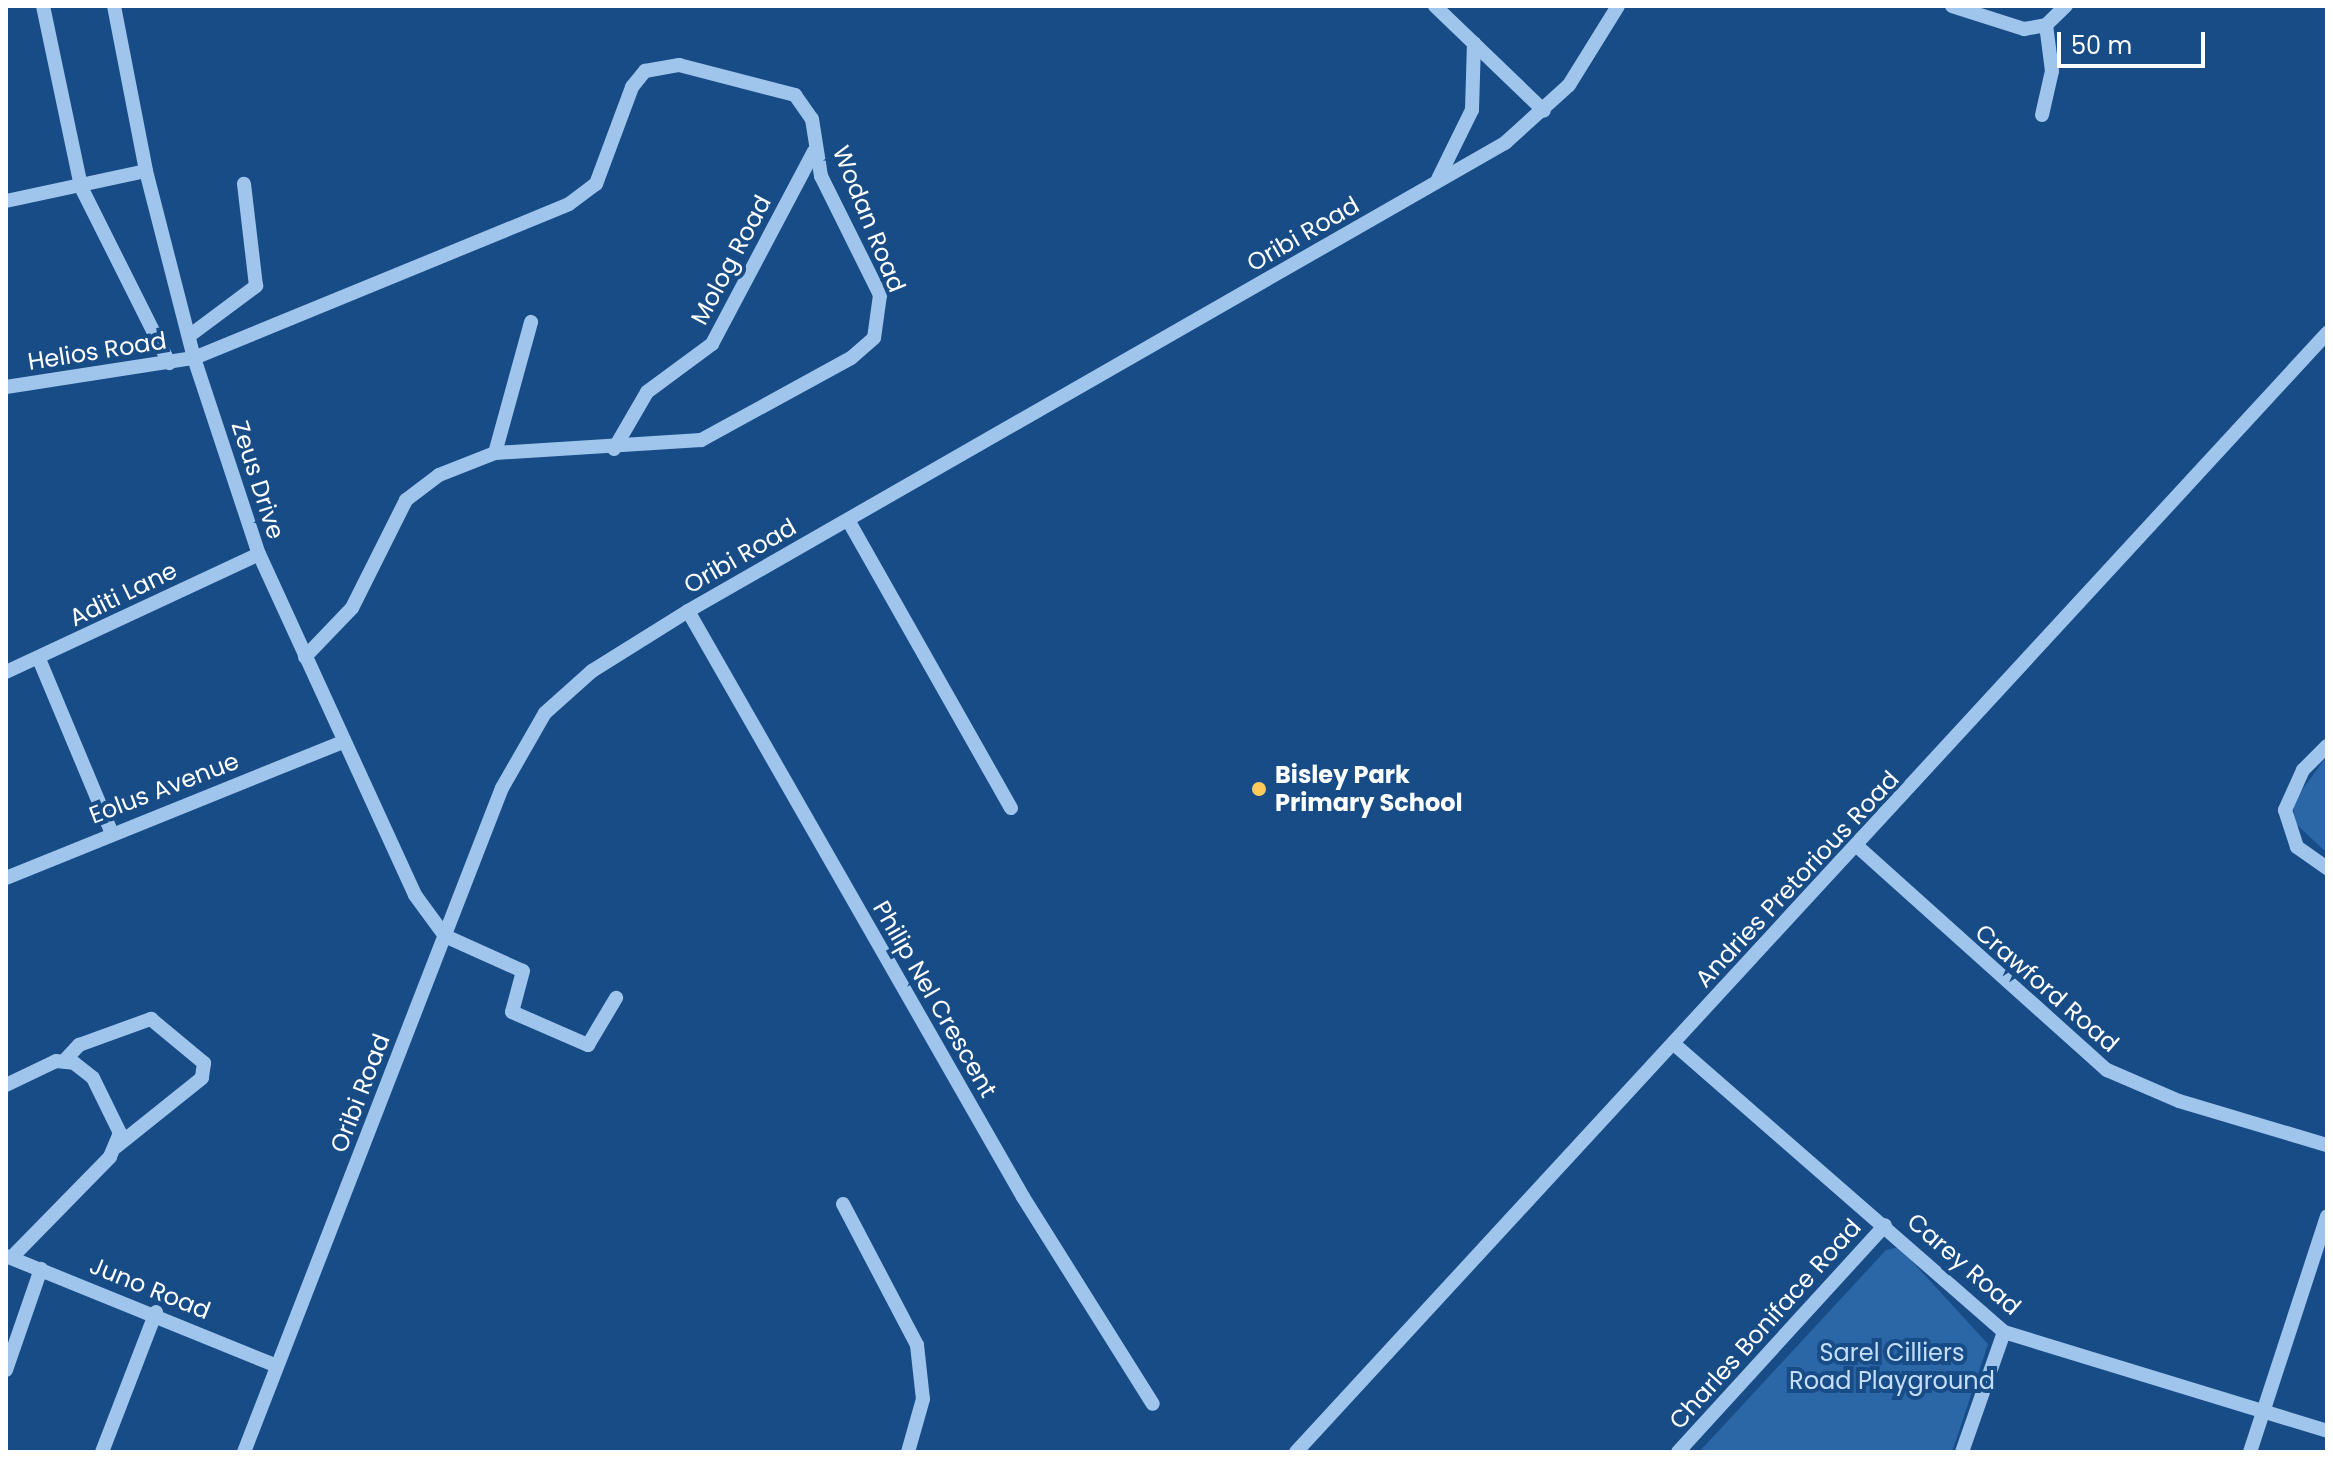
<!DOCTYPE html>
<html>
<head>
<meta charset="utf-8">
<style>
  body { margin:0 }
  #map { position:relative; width:2333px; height:1458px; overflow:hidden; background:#184c87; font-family:Poppins,sans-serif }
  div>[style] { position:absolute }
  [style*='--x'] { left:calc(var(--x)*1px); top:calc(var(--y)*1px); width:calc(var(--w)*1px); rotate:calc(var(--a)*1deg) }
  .green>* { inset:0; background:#2b66a6 }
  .minor>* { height:14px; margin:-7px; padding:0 7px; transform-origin:7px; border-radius:7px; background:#9fc5ed }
  .dots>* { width:22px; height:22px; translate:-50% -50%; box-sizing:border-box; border:4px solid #184c87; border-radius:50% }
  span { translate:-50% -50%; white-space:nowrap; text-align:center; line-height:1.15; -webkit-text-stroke:8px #184c87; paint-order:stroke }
  .street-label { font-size:24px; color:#fff }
  .poi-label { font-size:24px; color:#fff; font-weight:700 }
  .left { translate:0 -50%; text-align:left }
  .park-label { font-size:24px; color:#c5defa }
  .frame { position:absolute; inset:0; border:8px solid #fff; pointer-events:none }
  .scale { position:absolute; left:2057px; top:32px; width:148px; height:36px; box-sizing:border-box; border:4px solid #fff; border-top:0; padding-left:10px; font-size:24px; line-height:28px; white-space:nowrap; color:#fff; -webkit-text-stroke:6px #184c87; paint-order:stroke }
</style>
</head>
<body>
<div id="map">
  <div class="green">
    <div style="clip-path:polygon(2327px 756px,2327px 853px,2295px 823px,2293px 802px)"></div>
    <div style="clip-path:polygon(1899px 1247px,1988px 1344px,1952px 1452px,1699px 1452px,1886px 1250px)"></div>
  </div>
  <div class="minor">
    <div style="--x:43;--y:6;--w:185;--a:78.1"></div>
    <div style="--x:81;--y:187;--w:197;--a:63.4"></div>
    <div style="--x:114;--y:6;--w:168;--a:79"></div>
    <div style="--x:146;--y:171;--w:193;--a:75.6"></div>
    <div style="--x:194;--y:358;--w:206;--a:71.7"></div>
    <div style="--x:259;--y:554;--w:375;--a:65.4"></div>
    <div style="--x:415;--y:895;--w:51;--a:53.8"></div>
    <div style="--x:445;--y:936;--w:85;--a:24.2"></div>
    <div style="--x:523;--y:971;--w:42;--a:105"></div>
    <div style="--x:512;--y:1012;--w:83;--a:23.5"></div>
    <div style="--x:588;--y:1045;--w:55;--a:-59.2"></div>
    <div style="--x:1435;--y:6;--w:151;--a:43.9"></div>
    <div style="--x:1952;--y:6;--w:76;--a:17.7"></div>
    <div style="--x:2024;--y:29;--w:22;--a:-10"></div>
    <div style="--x:2046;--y:25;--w:28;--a:-44"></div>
    <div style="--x:2042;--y:115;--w:45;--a:-77.2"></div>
    <div style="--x:2052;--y:71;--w:46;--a:-97.4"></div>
    <div style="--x:1438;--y:179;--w:77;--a:-63.8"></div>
    <div style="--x:1472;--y:110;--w:67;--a:-88.3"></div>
    <div style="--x:6;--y:201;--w:143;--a:-12.1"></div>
    <div style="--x:189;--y:336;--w:84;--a:-36.7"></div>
    <div style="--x:256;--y:286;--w:103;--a:-96.7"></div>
    <div style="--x:6;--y:387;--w:190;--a:-8.8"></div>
    <div style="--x:194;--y:358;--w:405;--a:-22.3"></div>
    <div style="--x:569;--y:204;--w:34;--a:-37"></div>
    <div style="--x:596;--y:184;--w:103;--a:-69.6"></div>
    <div style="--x:632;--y:87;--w:21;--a:-51"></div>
    <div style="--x:645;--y:71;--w:35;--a:-10"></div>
    <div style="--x:679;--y:65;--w:120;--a:14.5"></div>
    <div style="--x:795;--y:95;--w:29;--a:55"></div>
    <div style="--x:812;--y:119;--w:58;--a:81"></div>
    <div style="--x:821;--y:176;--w:133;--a:63.6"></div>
    <div style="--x:880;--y:295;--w:43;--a:97.9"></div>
    <div style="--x:874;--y:338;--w:30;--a:139"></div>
    <div style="--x:851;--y:358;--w:171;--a:151.3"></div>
    <div style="--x:701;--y:440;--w:206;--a:176.4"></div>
    <div style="--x:614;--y:449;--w:66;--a:-59.9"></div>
    <div style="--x:647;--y:392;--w:81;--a:-36.4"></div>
    <div style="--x:712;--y:344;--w:218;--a:-62.1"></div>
    <div style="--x:848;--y:520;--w:331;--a:60.5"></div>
    <div style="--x:688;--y:611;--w:675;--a:60.24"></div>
    <div style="--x:1023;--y:1197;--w:244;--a:57.9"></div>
    <div style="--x:305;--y:657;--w:68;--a:-46.2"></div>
    <div style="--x:352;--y:608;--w:121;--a:-63.4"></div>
    <div style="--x:406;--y:500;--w:41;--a:-37.1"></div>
    <div style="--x:439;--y:475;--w:60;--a:-21.4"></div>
    <div style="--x:495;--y:453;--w:136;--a:-74.6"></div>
    <div style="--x:39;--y:659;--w:186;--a:67.3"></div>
    <div style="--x:6;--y:672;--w:279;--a:-25"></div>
    <div style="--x:2327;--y:746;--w:34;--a:135"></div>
    <div style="--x:2303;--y:770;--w:44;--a:114.2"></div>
    <div style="--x:2285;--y:810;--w:39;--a:72"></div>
    <div style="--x:2297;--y:847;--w:37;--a:35"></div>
    <div style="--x:1857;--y:846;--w:336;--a:41.9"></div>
    <div style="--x:2107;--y:1070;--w:78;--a:23.3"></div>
    <div style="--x:2179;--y:1101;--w:154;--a:16.6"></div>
    <div style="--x:6;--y:878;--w:360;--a:-22"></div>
    <div style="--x:1674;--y:1044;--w:438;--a:41.1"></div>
    <div style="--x:2004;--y:1332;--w:338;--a:17"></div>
    <div style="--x:65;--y:1060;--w:21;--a:-47"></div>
    <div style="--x:79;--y:1045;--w:77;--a:-19.9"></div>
    <div style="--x:151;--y:1019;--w:69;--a:39.7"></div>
    <div style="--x:204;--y:1063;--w:15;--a:98"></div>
    <div style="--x:202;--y:1078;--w:110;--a:141.3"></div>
    <div style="--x:6;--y:1085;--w:55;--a:-25.6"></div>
    <div style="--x:56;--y:1061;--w:18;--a:6"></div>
    <div style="--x:74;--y:1063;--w:24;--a:38"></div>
    <div style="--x:93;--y:1078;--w:61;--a:63.9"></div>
    <div style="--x:120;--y:1133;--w:26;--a:113"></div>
    <div style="--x:110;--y:1157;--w:141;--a:134.4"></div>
    <div style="--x:843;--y:1204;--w:159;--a:62.3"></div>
    <div style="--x:917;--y:1345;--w:54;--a:83.7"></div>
    <div style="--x:923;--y:1399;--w:55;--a:105.8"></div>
    <div style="--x:6;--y:1256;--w:292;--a:22.1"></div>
    <div style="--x:6;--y:1370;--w:107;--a:-70.9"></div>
    <div style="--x:102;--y:1452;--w:150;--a:-68.9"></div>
    <div style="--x:244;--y:1452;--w:712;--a:-68.77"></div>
    <div style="--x:502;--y:788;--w:86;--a:-60.2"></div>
    <div style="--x:545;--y:713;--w:63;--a:-41.8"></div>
    <div style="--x:592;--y:671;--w:113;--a:-32"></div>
    <div style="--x:688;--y:611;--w:942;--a:-29.81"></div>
    <div style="--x:1505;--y:143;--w:86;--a:-42.2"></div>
    <div style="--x:1569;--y:85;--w:93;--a:-58.2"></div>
    <div style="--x:1296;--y:1452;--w:1522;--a:-47.34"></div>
    <div style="--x:1678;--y:1452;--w:307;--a:-47.6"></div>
    <div style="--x:1962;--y:1452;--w:127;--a:-70.7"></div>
    <div style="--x:2250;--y:1452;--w:248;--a:-71.9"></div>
  </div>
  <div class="dots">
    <div style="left:1259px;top:789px;background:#ffcb5b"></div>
  </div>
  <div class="street-label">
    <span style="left:869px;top:219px;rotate:68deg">Wodan Road</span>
    <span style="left:1303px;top:234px;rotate:-30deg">Oribi Road</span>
    <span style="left:731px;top:260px;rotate:-62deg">Molog Road</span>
    <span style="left:97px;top:351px;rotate:-9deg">Helios Road</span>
    <span style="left:258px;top:480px;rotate:72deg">Zeus Drive</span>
    <span style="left:740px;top:556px;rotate:-30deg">Oribi Road</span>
    <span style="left:123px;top:594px;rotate:-26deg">Aditi Lane</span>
    <span style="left:164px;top:788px;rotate:-21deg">Eolus Avenue</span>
    <span style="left:1797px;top:879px;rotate:-47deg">Andries Pretorious Road</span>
    <span style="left:2047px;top:988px;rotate:41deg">Crawford Road</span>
    <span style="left:935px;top:999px;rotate:60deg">Philip Nel Crescent</span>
    <span style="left:360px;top:1093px;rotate:-69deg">Oribi Road</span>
    <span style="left:1964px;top:1264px;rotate:41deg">Carey Road</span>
    <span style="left:150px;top:1288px;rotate:22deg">Juno Road</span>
    <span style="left:1765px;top:1324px;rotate:-48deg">Charles Boniface Road</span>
  </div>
  <div class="poi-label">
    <span class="left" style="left:1275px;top:789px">Bisley Park<br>Primary School</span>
  </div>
  <div class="park-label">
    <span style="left:1892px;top:1367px">Sarel Cilliers<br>Road Playground</span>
  </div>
  <div class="frame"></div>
  <div class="scale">50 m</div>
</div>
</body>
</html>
